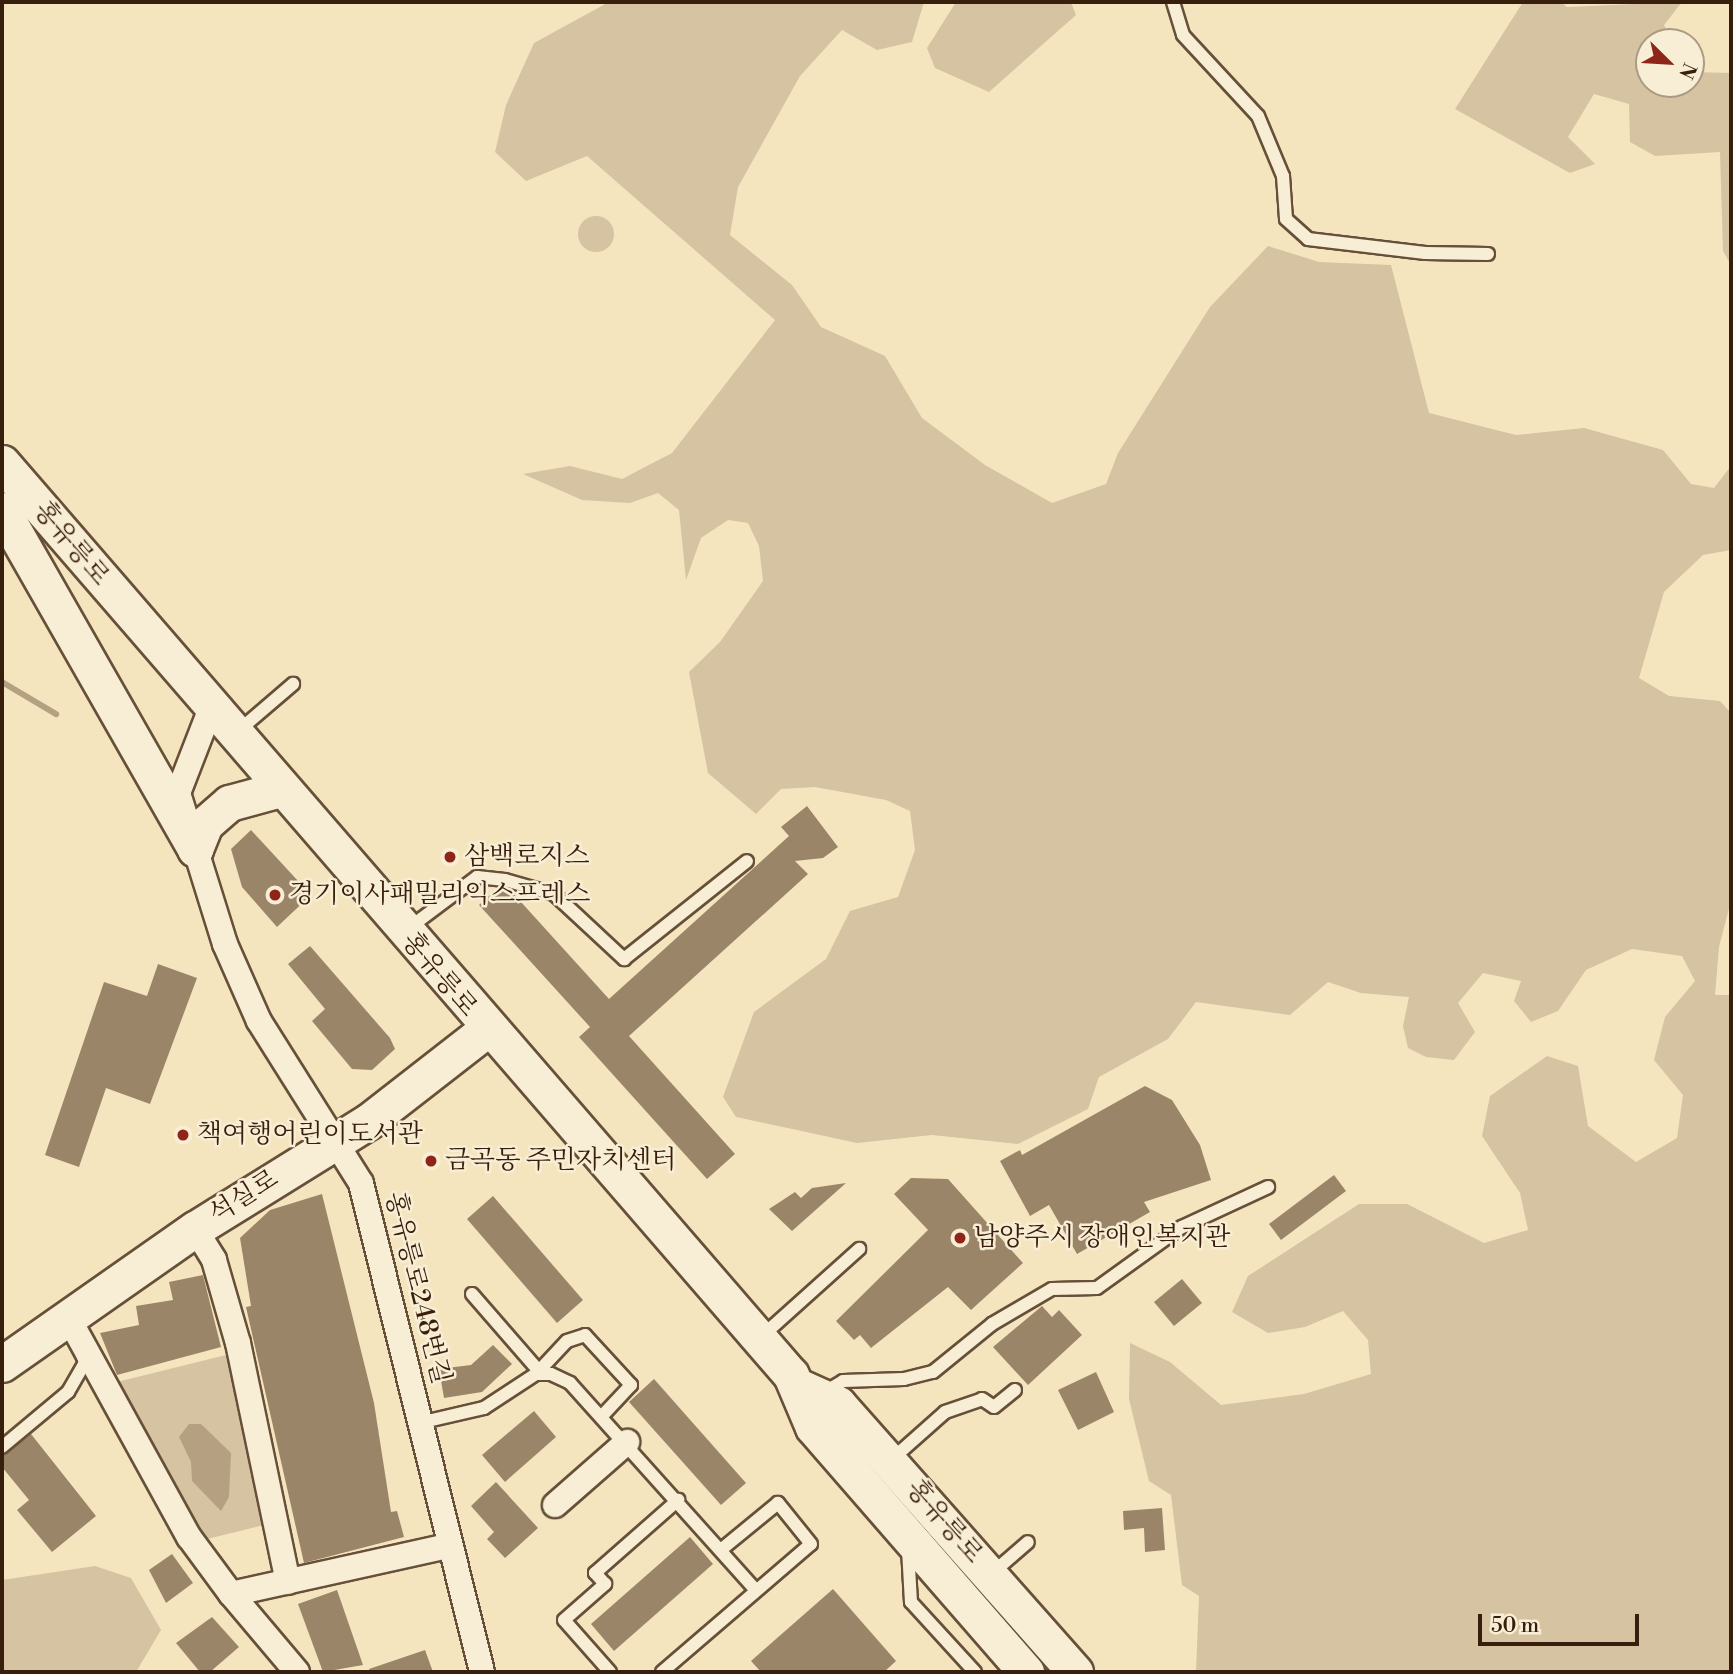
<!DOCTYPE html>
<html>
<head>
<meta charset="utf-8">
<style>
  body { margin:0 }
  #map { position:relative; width:1733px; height:1674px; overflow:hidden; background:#f5e5bf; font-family:"Libre Bodoni","Noto Serif KR",serif }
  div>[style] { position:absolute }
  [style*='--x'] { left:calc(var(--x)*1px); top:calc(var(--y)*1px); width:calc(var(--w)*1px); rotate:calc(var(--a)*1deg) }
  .green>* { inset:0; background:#d5c3a1 }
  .round { border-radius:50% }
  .water>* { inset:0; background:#b5a182 }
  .stream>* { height:6px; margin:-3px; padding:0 3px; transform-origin:3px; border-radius:3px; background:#b5a182 }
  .building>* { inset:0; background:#9a8569 }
  .roads { filter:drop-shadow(2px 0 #675039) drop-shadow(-2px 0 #675039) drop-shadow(0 2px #675039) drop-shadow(0 -2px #675039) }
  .lane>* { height:12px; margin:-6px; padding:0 6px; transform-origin:6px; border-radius:6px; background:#f8eed5 }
  .street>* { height:24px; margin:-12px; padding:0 12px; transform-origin:12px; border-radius:12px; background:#f8eed5 }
  .secondary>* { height:35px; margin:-17.5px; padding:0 17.5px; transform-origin:17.5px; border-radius:17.5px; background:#f8eed5 }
  .dots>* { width:19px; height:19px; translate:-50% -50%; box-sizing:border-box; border:4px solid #f8eed5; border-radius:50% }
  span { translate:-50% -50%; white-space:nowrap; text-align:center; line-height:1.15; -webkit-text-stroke:5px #f8eed5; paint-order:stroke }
  .street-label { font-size:26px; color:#381e0c }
  .poi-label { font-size:26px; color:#381e0c }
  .left { translate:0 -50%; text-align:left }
  .frame { position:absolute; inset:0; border:4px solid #381e0c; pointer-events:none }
  .north { position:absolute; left:1635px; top:28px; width:70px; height:70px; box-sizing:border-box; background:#f8eed5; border:2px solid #ab9b85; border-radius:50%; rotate:114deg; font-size:19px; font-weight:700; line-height:28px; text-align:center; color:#381e0c }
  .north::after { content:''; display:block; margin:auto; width:24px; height:32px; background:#8f2418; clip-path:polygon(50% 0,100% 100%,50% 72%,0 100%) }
  .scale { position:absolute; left:1478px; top:1614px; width:161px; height:32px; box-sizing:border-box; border:4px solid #381e0c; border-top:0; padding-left:9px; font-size:21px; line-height:24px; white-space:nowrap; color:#381e0c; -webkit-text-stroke:5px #f8eed5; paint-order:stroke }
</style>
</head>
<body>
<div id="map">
  <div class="green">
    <div style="clip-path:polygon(609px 2px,924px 2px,912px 42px,877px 50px,842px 30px,800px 76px,738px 187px,730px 235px,792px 285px,821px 327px,885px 356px,922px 418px,985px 465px,1052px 503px,1106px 484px,1118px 453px,1210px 307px,1268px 246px,1319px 262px,1391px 265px,1429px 413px,1516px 435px,1584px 428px,1663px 450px,1691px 484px,1714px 488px,1731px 466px,1731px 550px,1703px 555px,1664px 592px,1639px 678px,1669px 696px,1720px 701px,1731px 713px,1731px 901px,1719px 947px,1715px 995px,1731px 995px,1731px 1672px,1196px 1672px,1199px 1596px,1182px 1585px,1171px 1495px,1149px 1481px,1129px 1399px,1130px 1343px,1170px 1362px,1221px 1405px,1304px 1394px,1371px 1374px,1368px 1340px,1343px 1311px,1305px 1327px,1268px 1333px,1232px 1312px,1248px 1276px,1359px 1204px,1407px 1204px,1484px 1243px,1528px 1230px,1520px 1193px,1482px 1136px,1490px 1096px,1547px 1056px,1578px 1066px,1588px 1126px,1636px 1162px,1677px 1138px,1683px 1095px,1654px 1060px,1665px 1017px,1695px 981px,1682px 956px,1632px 949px,1586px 970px,1558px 1011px,1531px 1022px,1514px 1001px,1521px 981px,1483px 973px,1458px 1003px,1475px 1032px,1454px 1060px,1426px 1057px,1408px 1048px,1403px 1026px,1409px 997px,1361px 993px,1328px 982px,1290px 1015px,1196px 1002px,1168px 1039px,1099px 1077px,1088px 1109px,1018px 1144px,932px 1135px,857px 1143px,736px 1117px,723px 1097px,754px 1012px,826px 959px,850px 911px,898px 897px,915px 850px,910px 811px,886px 800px,815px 787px,781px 789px,756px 814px,708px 773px,689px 672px,720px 642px,763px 581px,759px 546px,748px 523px,728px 520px,701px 538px,686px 580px,679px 510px,658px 493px,630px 503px,582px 500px,523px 474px,570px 466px,622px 479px,672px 453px,775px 320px,587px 156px,526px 181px,495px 152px,506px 105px,534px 43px)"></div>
    <div style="clip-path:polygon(956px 2px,1071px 2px,1076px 15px,989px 92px,935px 68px,927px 48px)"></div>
    <div style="clip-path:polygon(1523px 2px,1561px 2px,1567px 7px,1682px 2px,1664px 25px,1672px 42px,1649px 42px,1649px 84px,1691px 84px,1691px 72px,1731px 73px,1731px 265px,1723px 251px,1720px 152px,1655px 156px,1630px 142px,1629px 104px,1594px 94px,1568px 137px,1595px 164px,1570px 173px,1455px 109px)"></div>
    <div class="round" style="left:578px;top:216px;width:36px;height:36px"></div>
    <div style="clip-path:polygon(230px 1354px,268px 1524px,203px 1540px,113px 1383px)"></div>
    <div style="clip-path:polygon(95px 1566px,131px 1578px,161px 1630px,136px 1672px,2px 1672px,2px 1580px)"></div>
  </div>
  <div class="water">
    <div style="clip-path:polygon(189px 1424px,201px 1424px,231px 1453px,229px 1497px,221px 1511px,192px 1481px,191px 1462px,179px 1437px)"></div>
  </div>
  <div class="stream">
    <div style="--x:2;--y:682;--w:63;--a:30.7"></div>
  </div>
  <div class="building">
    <div style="clip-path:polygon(807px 806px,838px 847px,823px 858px,795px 861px,808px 874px,629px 1036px,735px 1154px,707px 1179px,579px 1037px,590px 1027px,479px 905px,498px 888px,511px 891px,609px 999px,789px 836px,781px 827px)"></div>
    <div style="clip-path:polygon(251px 830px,311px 895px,277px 927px,242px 887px,231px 849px)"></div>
    <div style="clip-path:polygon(310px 946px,390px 1038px,395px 1049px,372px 1070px,352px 1069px,312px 1021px,325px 1009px,288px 964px)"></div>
    <div style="clip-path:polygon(158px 964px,197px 978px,150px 1104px,106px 1088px,79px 1167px,45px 1155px,104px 982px,147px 996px)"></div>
    <div style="clip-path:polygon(1145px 1086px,1172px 1100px,1200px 1145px,1211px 1180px,1144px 1202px,1150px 1212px,1077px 1254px,1049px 1205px,1030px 1216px,1000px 1161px,1020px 1150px,1022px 1155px)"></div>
    <div style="clip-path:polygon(1334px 1175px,1346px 1191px,1281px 1240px,1269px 1224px)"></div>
    <div style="clip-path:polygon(911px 1178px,948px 1179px,1023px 1263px,971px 1310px,948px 1287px,871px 1348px,860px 1335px,854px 1340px,836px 1321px,928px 1230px,894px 1194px)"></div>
    <div style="clip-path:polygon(846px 1183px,792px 1231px,769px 1209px,795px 1192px,801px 1198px,812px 1188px)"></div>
    <div style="clip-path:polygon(322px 1194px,374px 1403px,391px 1512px,397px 1511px,404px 1537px,304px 1563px,246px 1307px,251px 1306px,240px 1238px,270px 1210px)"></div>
    <div style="clip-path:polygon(493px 1196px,583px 1300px,557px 1323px,467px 1219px)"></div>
    <div style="clip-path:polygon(203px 1275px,221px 1347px,117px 1375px,100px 1333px,139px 1325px,136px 1306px,173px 1300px,169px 1282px)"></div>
    <div style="clip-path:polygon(1182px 1279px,1202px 1303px,1174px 1326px,1154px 1302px)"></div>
    <div style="clip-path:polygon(1042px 1306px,1052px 1317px,1059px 1310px,1082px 1335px,1028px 1385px,993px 1347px)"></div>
    <div style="clip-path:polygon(493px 1345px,512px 1364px,482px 1392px,444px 1398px,439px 1369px,471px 1365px)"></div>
    <div style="clip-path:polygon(1096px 1372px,1114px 1412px,1078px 1430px,1058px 1390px)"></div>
    <div style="clip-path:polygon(654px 1379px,746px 1483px,721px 1505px,629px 1402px)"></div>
    <div style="clip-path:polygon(534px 1411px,556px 1437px,505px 1482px,482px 1455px)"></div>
    <div style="clip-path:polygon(31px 1434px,96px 1516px,52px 1552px,17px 1510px,29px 1500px,2px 1467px,2px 1456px)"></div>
    <div style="clip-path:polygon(496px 1482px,538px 1528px,505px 1558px,487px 1539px,494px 1532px,471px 1506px)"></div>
    <div style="clip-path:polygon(1162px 1508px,1165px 1550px,1145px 1552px,1144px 1528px,1124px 1530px,1123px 1511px)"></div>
    <div style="clip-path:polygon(690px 1537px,713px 1564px,614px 1651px,591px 1624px)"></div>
    <div style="clip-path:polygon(172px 1554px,193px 1583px,166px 1603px,149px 1570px)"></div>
    <div style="clip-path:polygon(833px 1589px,896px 1661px,884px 1672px,761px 1672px,751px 1661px)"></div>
    <div style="clip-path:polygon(337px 1590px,363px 1665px,323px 1672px,298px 1604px)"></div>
    <div style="clip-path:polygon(212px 1617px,239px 1647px,210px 1672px,200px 1672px,176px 1643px)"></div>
    <div style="clip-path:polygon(425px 1650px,433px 1672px,370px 1672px,369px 1669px)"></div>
  </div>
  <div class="roads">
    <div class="lane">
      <div style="--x:1173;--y:2;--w:34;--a:73"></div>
      <div style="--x:1183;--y:35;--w:110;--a:47.2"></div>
      <div style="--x:1258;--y:116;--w:65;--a:67.4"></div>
      <div style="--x:1283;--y:176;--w:43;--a:86"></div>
      <div style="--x:1286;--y:219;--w:30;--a:42"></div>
      <div style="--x:1308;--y:239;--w:118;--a:6.8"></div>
      <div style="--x:1425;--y:253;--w:63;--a:0.9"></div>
      <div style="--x:237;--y:732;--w:74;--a:-40.6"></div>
      <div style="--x:409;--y:928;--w:85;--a:-36.9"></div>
      <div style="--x:477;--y:877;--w:28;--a:6"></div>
      <div style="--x:505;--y:880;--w:51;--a:15.9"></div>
      <div style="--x:554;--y:894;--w:96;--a:42.9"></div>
      <div style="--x:624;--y:959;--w:157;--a:-38.5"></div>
      <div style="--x:472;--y:1294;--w:102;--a:49"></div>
      <div style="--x:761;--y:1337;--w:132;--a:-41.9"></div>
      <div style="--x:536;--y:1374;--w:45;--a:-46.8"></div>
      <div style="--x:567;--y:1341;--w:19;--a:-18"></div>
      <div style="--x:585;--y:1335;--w:68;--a:47.4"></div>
      <div style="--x:631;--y:1385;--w:42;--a:133.1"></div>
      <div style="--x:825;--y:1392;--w:21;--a:-31"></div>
      <div style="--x:843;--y:1381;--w:61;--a:-1.9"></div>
      <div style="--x:904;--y:1379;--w:30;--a:-14"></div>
      <div style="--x:933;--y:1372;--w:76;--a:-39.1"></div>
      <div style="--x:992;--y:1324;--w:69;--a:-30.3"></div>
      <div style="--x:1052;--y:1289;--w:45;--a:-1.3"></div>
      <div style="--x:1097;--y:1288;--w:105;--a:-35.7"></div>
      <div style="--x:1182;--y:1227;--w:95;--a:-24.9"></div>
      <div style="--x:419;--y:1423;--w:67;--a:-13"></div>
      <div style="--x:484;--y:1408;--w:62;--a:-33.2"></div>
      <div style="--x:536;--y:1374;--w:15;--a:0"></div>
      <div style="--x:551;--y:1374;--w:21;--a:25"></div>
      <div style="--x:570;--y:1383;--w:278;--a:48.1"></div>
      <div style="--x:2;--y:1447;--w:86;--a:-39.8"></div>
      <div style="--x:68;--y:1392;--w:34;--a:-60"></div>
      <div style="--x:85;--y:1362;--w:9;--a:-111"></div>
      <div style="--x:891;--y:1460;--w:72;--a:-41.6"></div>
      <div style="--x:945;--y:1412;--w:39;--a:-19"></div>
      <div style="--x:982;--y:1399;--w:14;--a:34"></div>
      <div style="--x:994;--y:1407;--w:27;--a:-39"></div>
      <div style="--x:908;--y:1549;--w:53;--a:86.8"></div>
      <div style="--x:911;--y:1602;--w:95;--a:47.6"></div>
      <div style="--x:990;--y:1575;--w:50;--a:-41"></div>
      <div style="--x:610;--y:1672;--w:69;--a:-131.5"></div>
      <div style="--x:564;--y:1620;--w:55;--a:-41.3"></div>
      <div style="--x:605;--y:1584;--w:15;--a:-132"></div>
      <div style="--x:595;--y:1573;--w:111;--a:-41.3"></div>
      <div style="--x:662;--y:1672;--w:196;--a:-40.7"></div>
      <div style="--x:811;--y:1544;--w:53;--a:-128.8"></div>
      <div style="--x:778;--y:1503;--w:72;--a:140.6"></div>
    </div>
    <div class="street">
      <div style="--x:211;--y:708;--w:91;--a:111.2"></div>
      <div style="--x:178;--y:793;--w:158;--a:72.7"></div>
      <div style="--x:225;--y:944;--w:84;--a:66.2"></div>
      <div style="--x:259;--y:1021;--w:191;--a:57.8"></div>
      <div style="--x:361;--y:1183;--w:504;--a:76.1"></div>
      <div style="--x:195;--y:1229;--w:36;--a:58"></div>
      <div style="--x:214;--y:1260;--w:86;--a:73.9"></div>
      <div style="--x:238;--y:1343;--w:244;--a:78.2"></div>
      <div style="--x:69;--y:1319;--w:249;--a:61.2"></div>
      <div style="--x:189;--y:1537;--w:71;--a:53.6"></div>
      <div style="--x:555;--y:1505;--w:96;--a:-41.2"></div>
      <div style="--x:297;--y:1672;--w:102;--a:-130.2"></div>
      <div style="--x:231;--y:1594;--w:222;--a:-12.5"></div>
    </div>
    <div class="secondary">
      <div style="--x:2;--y:463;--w:1206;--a:49.14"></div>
      <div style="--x:791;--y:1375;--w:56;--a:67.1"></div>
      <div style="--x:813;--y:1427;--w:325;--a:49"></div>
      <div style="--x:2;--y:510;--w:390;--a:60.3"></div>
      <div style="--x:195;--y:849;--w:27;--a:-68"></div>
      <div style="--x:205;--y:824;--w:32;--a:-41"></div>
      <div style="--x:229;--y:803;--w:54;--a:-15.1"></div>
      <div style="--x:2;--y:1364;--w:236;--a:-35"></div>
      <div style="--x:195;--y:1229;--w:205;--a:-31.8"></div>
      <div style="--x:369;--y:1121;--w:148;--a:-37.9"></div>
      <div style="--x:800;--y:1387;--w:42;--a:24.1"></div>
      <div style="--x:838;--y:1404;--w:358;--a:48.5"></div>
    </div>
  </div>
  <div class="dots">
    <div style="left:450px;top:857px;background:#8f2418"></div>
    <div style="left:275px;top:895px;background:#8f2418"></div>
    <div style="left:183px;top:1135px;background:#8f2418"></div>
    <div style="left:431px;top:1161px;background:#8f2418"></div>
    <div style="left:960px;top:1238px;background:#8f2418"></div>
  </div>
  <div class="street-label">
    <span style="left:71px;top:544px;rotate:50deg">홍유릉로</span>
    <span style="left:439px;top:975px;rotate:50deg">홍유릉로</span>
    <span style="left:244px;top:1197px;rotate:-32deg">석실로</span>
    <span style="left:417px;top:1288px;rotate:76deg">홍유릉로248번길</span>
    <span style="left:944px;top:1522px;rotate:49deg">홍유릉로</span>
  </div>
  <div class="poi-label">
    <span class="left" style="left:464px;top:857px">삼백로지스</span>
    <span class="left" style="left:289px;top:895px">경기이사패밀리익스프레스</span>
    <span class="left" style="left:197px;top:1135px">책여행어린이도서관</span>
    <span class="left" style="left:445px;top:1161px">금곡동 주민자치센터</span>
    <span class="left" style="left:974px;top:1238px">남양주시 장애인복지관</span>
  </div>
  <div class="frame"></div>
  <div class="north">N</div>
  <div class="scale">50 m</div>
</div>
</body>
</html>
